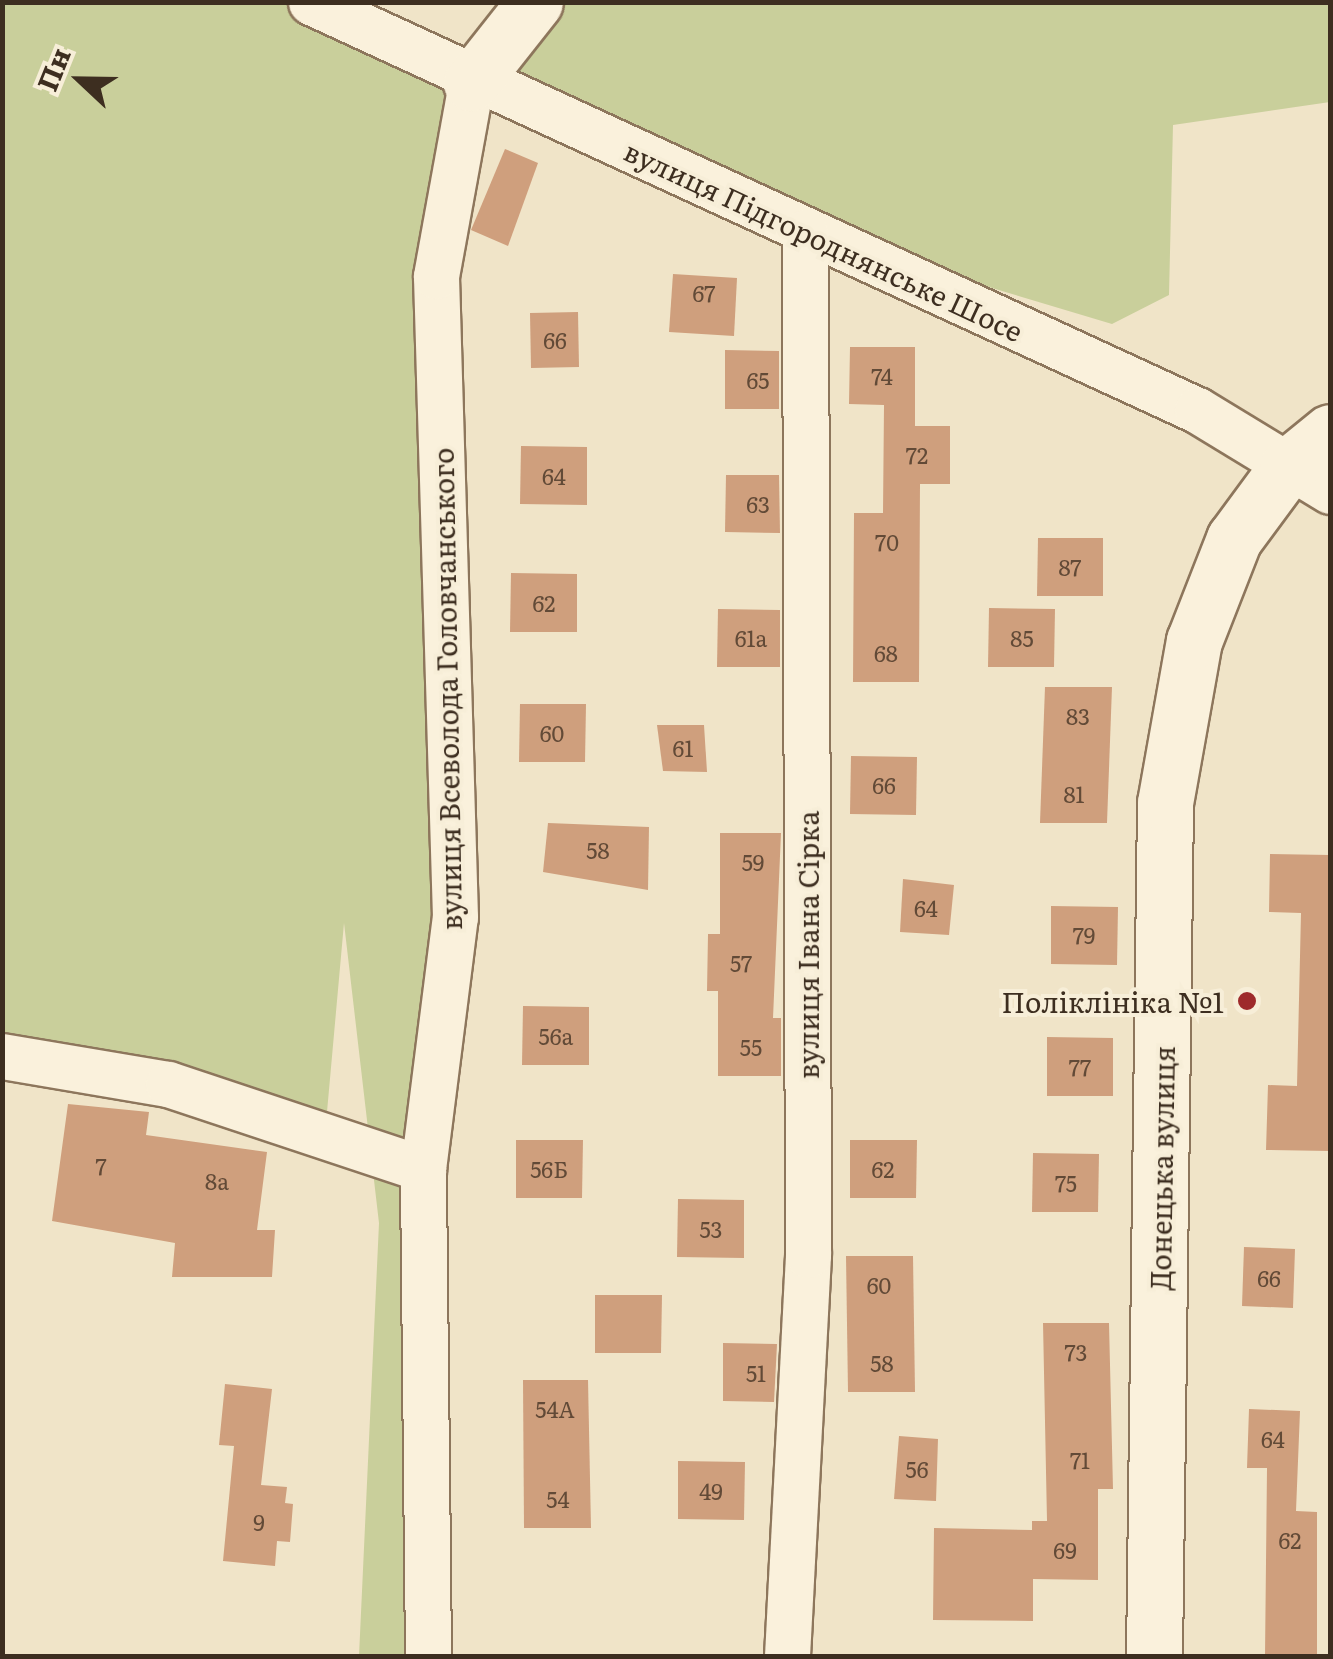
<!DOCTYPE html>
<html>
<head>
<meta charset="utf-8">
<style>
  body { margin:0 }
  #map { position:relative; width:1333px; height:1659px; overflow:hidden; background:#f0e4c8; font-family:Literata,serif }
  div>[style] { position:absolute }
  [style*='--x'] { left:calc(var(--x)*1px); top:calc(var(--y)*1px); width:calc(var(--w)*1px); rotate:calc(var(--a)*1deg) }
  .green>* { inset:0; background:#c9cf9b }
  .building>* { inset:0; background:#cf9f7d }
  .roads { filter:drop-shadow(2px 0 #8d765c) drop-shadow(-2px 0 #8d765c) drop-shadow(0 2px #8d765c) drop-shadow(0 -2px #8d765c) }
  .street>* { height:45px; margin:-22.5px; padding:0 22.5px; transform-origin:22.5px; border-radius:22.5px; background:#faf1dc }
  .secondary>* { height:55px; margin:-27.5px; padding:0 27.5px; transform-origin:27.5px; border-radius:27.5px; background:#faf1dc }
  .dots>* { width:28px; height:28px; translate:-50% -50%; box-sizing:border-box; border:5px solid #f7eed8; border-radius:50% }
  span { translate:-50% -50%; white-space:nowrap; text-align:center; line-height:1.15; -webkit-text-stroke:8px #f7eed8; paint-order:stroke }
  .number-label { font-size:22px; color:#624a37 }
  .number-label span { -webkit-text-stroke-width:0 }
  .street-label { font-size:28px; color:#3d2e20 }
  .poi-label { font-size:28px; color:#3d2e20 }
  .right { translate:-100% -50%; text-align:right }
  .frame { position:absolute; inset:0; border:5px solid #3d2e20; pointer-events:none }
  .north { position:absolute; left:30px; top:30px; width:100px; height:100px; -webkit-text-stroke:8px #f7eed8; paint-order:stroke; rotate:292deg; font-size:28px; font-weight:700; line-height:40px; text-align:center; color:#3d2e20 }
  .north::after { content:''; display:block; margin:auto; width:35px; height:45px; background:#3d2e20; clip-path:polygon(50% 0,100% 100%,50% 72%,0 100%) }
</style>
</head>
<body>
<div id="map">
  <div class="green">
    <div style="clip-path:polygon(2px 3px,311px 3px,470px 83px,535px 3px,1330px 3px,1330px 102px,1173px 125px,1169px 295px,1112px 324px,805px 232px,472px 83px,436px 276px,455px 917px,423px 1169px,428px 1656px,359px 1656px,379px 1223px,344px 923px,327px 1112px,3px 1056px)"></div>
  </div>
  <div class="building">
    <div style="clip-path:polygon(505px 149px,538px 163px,508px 246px,471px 230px)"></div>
    <div style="clip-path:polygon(673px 274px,737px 278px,734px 336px,669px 332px)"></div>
    <div style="clip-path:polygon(578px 312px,579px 367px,531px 368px,530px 313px)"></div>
    <div style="clip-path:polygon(850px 347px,915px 347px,915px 426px,950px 426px,950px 484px,920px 484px,919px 682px,853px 682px,854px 513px,883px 513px,884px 405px,849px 404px)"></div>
    <div style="clip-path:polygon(725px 350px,779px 351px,779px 409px,725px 409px)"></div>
    <div style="clip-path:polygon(521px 446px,587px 447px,587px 505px,520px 504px)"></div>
    <div style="clip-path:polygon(726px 475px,779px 475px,780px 533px,725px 532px)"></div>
    <div style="clip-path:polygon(1038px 538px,1103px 538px,1103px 596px,1037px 596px)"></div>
    <div style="clip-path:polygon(511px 573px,577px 574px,577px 632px,510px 632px)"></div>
    <div style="clip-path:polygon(989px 608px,1055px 609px,1054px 667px,988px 667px)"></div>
    <div style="clip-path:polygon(718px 609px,780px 610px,780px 667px,717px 667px)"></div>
    <div style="clip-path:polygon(1045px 687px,1112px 687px,1107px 823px,1040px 823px)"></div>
    <div style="clip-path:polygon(520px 704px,586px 704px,585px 762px,519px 762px)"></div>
    <div style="clip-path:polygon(657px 725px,704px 725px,707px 772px,663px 771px)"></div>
    <div style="clip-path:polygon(851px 756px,917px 757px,916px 815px,850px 814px)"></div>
    <div style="clip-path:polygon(548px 823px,649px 827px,648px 890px,543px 872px)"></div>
    <div style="clip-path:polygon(720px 833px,781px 833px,773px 1018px,781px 1018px,781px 1076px,718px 1076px,718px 991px,707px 991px,708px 934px,720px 934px)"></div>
    <div style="clip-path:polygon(1270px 854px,1330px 855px,1330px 1151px,1266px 1150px,1268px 1085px,1297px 1086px,1301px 913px,1269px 912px)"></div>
    <div style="clip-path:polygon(903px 879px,954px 885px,949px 935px,900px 932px)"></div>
    <div style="clip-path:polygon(1051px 906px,1118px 907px,1117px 965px,1051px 964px)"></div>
    <div style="clip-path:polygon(523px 1006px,589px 1007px,589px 1065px,522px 1065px)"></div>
    <div style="clip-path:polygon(1047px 1037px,1113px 1038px,1113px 1096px,1047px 1096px)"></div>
    <div style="clip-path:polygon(68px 1104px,149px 1112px,146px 1135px,267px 1152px,257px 1230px,275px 1230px,272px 1277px,172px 1277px,175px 1243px,52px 1221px)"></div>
    <div style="clip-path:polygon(516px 1140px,583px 1140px,582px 1198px,516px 1198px)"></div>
    <div style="clip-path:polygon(850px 1140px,917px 1140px,916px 1198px,850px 1198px)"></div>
    <div style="clip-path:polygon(1033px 1153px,1099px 1154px,1098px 1212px,1032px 1212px)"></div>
    <div style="clip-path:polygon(678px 1199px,744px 1200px,744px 1258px,677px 1257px)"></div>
    <div style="clip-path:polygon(1244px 1247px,1295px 1249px,1293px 1308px,1242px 1306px)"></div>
    <div style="clip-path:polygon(846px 1256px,913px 1256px,915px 1392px,848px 1392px)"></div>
    <div style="clip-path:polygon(595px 1295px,662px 1295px,661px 1353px,595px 1353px)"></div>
    <div style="clip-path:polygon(1043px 1323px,1109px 1323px,1113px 1489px,1098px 1489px,1098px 1580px,1033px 1579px,1033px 1621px,933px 1620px,934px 1528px,1032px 1530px,1032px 1521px,1047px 1521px)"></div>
    <div style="clip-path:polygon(723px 1343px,777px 1344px,774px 1402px,723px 1401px)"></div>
    <div style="clip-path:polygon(523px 1380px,588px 1380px,591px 1528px,524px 1528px)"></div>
    <div style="clip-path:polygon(225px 1384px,272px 1389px,261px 1485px,287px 1487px,285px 1503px,293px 1504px,290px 1542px,277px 1541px,275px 1566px,223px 1561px,234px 1446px,219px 1445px)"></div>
    <div style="clip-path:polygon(1249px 1409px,1300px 1411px,1296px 1511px,1317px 1512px,1317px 1656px,1265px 1656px,1267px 1468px,1247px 1468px)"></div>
    <div style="clip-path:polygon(899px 1436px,938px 1439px,936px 1501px,894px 1499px)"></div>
    <div style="clip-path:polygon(678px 1461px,745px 1462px,744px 1520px,678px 1519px)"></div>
  </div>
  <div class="roads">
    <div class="street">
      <div style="--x:311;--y:2;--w:975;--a:24.73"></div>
      <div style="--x:1197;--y:410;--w:156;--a:31.3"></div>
      <div style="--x:2;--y:1056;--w:168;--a:9.6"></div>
      <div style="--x:168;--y:1084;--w:269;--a:18.4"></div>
      <div style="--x:428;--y:1656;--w:487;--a:-90.6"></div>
      <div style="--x:423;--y:1169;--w:254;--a:-82.8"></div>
      <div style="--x:455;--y:917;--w:641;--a:-91.7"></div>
      <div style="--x:436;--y:276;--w:196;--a:-79.7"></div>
      <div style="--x:787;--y:1656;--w:402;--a:-87"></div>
      <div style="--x:808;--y:1255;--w:1023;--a:-90.17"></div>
    </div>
    <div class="secondary">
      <div style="--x:471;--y:83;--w:103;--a:-51.7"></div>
      <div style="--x:1154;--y:1656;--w:853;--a:-89.26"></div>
      <div style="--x:1165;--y:803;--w:165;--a:-79.9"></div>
      <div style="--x:1194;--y:641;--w:110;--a:-68.6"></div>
      <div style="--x:1234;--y:539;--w:89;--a:-53.6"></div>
      <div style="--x:1287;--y:467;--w:55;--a:-39.1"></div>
    </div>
  </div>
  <div class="dots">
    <div style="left:1247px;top:1001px;background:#9e2a2b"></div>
  </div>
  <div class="number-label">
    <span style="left:704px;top:293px">67</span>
    <span style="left:555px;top:340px">66</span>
    <span style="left:882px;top:376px">74</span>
    <span style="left:758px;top:380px">65</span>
    <span style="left:917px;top:455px">72</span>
    <span style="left:554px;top:476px">64</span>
    <span style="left:758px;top:504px">63</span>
    <span style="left:887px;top:542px">70</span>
    <span style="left:1070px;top:567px">87</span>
    <span style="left:544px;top:603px">62</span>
    <span style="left:751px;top:638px">61а</span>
    <span style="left:1022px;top:638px">85</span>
    <span style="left:886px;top:653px">68</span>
    <span style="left:1078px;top:716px">83</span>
    <span style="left:552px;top:733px">60</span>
    <span style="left:683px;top:748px">61</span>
    <span style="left:884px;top:785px">66</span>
    <span style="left:1074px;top:794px">81</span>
    <span style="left:598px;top:850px">58</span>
    <span style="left:753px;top:862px">59</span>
    <span style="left:926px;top:908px">64</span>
    <span style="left:1084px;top:935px">79</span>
    <span style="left:741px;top:963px">57</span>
    <span style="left:556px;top:1036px">56а</span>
    <span style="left:751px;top:1047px">55</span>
    <span style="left:1080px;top:1067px">77</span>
    <span style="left:101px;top:1166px">7</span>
    <span style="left:549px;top:1169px">56Б</span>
    <span style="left:883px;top:1169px">62</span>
    <span style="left:217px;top:1181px">8а</span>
    <span style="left:1066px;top:1183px">75</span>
    <span style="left:711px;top:1229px">53</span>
    <span style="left:1269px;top:1278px">66</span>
    <span style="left:879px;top:1285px">60</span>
    <span style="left:1076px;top:1352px">73</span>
    <span style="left:882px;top:1363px">58</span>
    <span style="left:756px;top:1373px">51</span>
    <span style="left:555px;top:1409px">54А</span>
    <span style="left:1273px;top:1439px">64</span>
    <span style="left:1080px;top:1460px">71</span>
    <span style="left:917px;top:1469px">56</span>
    <span style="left:711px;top:1491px">49</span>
    <span style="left:558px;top:1499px">54</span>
    <span style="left:259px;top:1522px">9</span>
    <span style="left:1290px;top:1540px">62</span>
    <span style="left:1065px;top:1550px">69</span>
  </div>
  <div class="street-label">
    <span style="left:824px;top:240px;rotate:25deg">вулиця Підгороднянське Шосе</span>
    <span style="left:446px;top:689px;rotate:-91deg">вулиця Всеволода Головчанського</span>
    <span style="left:807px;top:945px;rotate:-90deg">вулиця Івана Сірка</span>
    <span style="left:1161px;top:1168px;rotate:-89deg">Донецька вулиця</span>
  </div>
  <div class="poi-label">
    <span class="right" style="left:1224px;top:1001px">Поліклініка №1</span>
  </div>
  <div class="frame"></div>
  <div class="north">Пн</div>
</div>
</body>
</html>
